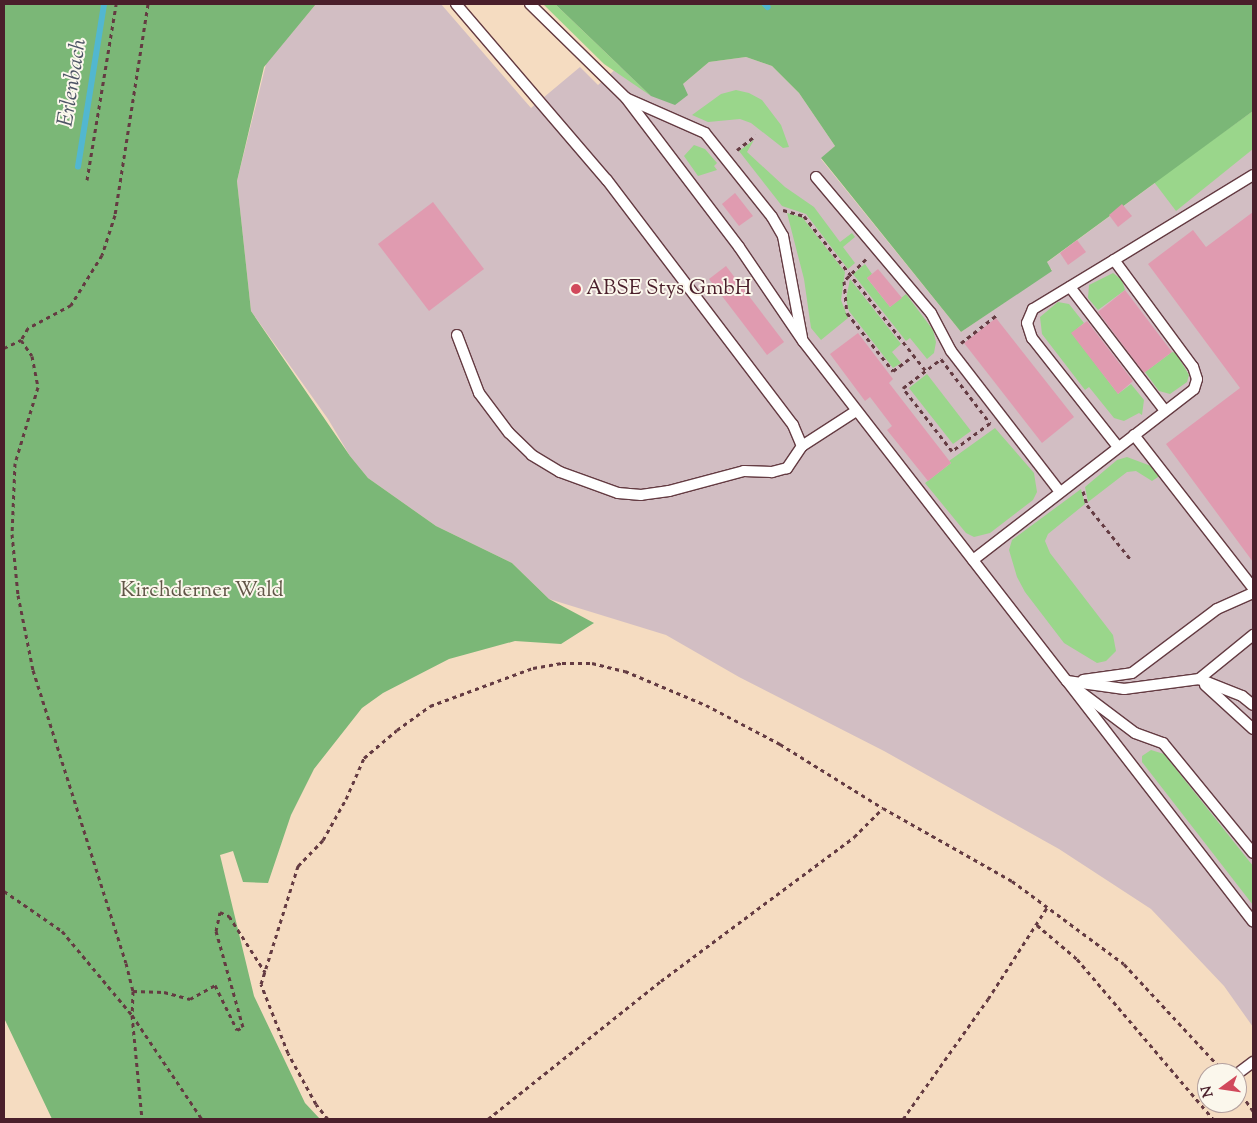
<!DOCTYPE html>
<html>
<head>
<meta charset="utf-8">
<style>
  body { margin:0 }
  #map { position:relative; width:1257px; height:1123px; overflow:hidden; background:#f5dcc1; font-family:"Sorts Mill Goudy",serif }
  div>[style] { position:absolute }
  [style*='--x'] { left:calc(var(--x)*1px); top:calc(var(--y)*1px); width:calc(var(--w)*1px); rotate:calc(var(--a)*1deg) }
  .industrial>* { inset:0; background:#d2bec3 }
  .green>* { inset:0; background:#9ad68b }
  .forest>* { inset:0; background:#7bb777 }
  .stream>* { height:5.5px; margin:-2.75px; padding:0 2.75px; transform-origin:2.75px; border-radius:2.75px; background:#52b7d0 }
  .building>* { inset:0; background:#e09bb0 }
  .path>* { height:3px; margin-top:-1.5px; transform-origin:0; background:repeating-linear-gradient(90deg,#643b42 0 4px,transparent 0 8px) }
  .roads { filter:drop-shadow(1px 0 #643b42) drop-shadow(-1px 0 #643b42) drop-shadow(0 1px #643b42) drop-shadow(0 -1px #643b42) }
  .service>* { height:10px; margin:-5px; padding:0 5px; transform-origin:5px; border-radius:5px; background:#fff }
  .dots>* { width:14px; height:14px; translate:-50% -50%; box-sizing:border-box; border:2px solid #fbf7ec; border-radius:50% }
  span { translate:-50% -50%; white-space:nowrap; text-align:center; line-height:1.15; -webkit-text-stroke:4px #fbf7ec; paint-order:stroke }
  .poi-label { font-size:21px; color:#4a1f2b }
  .left { translate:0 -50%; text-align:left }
  .park-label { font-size:21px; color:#625648 }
  .water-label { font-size:22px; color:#4d5465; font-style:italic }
  .frame { position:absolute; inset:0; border:5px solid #4a1f2b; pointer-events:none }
  .north { position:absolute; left:1197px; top:1063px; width:50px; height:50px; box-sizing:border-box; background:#fbf7ec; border:1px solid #b4a19f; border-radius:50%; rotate:256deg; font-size:14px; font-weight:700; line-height:20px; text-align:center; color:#4a1f2b }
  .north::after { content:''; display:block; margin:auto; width:18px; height:22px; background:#d1495b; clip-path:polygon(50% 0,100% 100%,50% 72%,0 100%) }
</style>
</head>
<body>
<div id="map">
  <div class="industrial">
    <div style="clip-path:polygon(316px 4px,441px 4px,531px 108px,580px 67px,598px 85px,619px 66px,683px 84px,709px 62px,746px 57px,772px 66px,799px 93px,835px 146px,821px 159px,961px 332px,1052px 270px,1046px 263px,1253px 111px,1253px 1027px,1224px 986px,1151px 909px,1059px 849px,884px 751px,739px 677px,666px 635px,549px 599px,512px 563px,436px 526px,368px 478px,350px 456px,328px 419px,251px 311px,237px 181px,266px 64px)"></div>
  </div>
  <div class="green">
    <div style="clip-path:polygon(543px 4px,555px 4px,651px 96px,604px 64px)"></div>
    <div style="clip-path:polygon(736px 90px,749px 93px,762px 100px,781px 125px,789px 147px,783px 148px,751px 123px,740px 119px,708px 122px,692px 115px,721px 94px)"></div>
    <div style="clip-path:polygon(1253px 111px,1253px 149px,1176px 211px,1154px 182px)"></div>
    <div style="clip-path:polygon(754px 140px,747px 152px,785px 187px,814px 207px,840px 242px,852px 233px,855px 237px,843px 247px,855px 263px,848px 269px,806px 214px,782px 206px,739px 151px)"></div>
    <div style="clip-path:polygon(694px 145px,705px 149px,717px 163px,714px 166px,717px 170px,698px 176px,684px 156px)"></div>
    <div style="clip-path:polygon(787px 213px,802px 217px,845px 272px,841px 300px,848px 318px,821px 340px,811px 328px,804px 279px)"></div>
    <div style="clip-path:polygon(865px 264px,872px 274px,867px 278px,890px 307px,906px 294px,933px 330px,936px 342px,934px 353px,927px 359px,910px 338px,906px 341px,853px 274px)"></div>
    <div style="clip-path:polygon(1113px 273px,1122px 280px,1125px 290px,1098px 310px,1088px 298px,1089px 285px)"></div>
    <div style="clip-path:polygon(850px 279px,901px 344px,892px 352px,901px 363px,893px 368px,849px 311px,846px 299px)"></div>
    <div style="clip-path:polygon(1058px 302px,1069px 304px,1084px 323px,1072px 333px,1118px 394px,1131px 384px,1144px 400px,1142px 415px,1139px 413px,1124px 421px,1114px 418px,1089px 387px,1085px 390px,1042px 334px,1040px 317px)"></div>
    <div style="clip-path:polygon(1172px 352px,1176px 353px,1189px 375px,1187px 382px,1170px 394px,1159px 391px,1145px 372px)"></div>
    <div style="clip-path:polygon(927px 374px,971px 431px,953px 444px,909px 388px)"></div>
    <div style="clip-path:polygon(995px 428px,1034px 473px,1037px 492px,1033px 500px,990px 533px,974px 537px,966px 533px,925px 483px,951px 463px,949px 461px)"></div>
    <div style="clip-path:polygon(1127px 457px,1151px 466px,1161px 475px,1152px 481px,1136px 471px,1127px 472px,1088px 502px,1085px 487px,1117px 460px)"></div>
    <div style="clip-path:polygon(1081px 489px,1085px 504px,1048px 534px,1045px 541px,1050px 553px,1113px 635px,1116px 651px,1106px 661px,1097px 663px,1064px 643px,1025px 592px,1017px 577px,1009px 550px,1012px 540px)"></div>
    <div style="clip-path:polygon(1151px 750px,1164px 754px,1253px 866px,1253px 905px,1142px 762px,1142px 756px)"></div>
  </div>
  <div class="forest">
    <div style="clip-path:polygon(4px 4px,316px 4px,264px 67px,237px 181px,251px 311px,350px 456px,368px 478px,436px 526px,512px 563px,549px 599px,594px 623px,561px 644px,515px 641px,449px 659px,383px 693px,362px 708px,314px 769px,291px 815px,268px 883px,243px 882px,233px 851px,220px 855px,254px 996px,305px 1103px,320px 1119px,52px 1119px,4px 1018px)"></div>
    <div style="clip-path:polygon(555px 4px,1253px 4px,1253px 111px,1047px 262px,1052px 271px,961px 332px,821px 158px,835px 146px,799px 93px,772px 66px,746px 57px,709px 62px,683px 84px,688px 95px,675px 105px,651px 96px)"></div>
  </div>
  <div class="stream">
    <div style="--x:765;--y:4;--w:4;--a:45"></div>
    <div style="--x:78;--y:167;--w:165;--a:-80.9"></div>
  </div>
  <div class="building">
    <div style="clip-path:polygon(735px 193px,753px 216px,739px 226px,722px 204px)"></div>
    <div style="clip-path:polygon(433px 202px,484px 269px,429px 311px,378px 244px)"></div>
    <div style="clip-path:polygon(1122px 204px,1132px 216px,1118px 227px,1109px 215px)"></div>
    <div style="clip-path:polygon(1253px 212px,1253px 562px,1166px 444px,1240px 388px,1148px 264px,1193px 230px,1206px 247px)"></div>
    <div style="clip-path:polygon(1077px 240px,1086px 252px,1068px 265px,1060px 253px)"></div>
    <div style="clip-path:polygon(726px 266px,784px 342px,767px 355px,709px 279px)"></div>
    <div style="clip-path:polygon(878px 269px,902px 298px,890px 307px,867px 278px)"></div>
    <div style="clip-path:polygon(1125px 290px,1172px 352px,1144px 373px,1098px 312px)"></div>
    <div style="clip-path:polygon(996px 318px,1074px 417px,1042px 443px,964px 343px)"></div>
    <div style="clip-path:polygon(1087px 321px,1133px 381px,1118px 394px,1071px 333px)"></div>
    <div style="clip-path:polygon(858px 333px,893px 379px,889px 383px,951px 463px,928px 481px,887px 430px,892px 426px,870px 397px,865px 401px,830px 354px)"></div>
  </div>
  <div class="path">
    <div style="--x:148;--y:4;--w:214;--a:98.9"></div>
    <div style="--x:115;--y:215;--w:42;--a:108"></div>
    <div style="--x:102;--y:255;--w:59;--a:121.8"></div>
    <div style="--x:71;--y:305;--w:49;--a:151.9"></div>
    <div style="--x:28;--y:328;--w:14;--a:120"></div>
    <div style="--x:21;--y:340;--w:19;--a:55"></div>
    <div style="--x:32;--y:356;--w:32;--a:79"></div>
    <div style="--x:38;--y:387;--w:79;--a:106.8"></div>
    <div style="--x:15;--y:463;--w:71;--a:92.4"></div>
    <div style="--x:12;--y:534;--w:61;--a:84.4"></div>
    <div style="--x:18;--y:595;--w:76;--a:78.7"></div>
    <div style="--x:33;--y:670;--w:307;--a:72.4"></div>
    <div style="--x:126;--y:963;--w:29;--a:76"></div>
    <div style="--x:133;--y:991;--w:24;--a:92"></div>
    <div style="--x:132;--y:1015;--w:125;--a:56.1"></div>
    <div style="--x:737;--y:150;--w:24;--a:-38"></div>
    <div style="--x:87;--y:180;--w:178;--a:-80.6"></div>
    <div style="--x:783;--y:210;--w:22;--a:16"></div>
    <div style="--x:804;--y:216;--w:197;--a:51.8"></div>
    <div style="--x:866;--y:259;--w:31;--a:135"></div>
    <div style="--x:844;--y:281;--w:32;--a:85"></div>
    <div style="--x:847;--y:313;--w:74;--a:51.6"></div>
    <div style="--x:893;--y:371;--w:25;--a:-37"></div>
    <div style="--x:961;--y:343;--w:47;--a:-38.1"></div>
    <div style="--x:4;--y:348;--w:19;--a:-25"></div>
    <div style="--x:941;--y:359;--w:81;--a:52.6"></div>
    <div style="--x:990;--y:423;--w:47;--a:143.6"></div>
    <div style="--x:952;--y:451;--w:80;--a:-127.9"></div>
    <div style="--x:903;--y:388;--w:48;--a:-37.3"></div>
    <div style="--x:1083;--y:491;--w:15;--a:74"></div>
    <div style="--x:1087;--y:505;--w:70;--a:51.3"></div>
    <div style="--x:4;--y:891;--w:70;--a:34.6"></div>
    <div style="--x:62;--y:931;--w:109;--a:50.2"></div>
    <div style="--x:132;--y:1015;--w:104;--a:84.5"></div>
    <div style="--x:1037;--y:925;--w:52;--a:40.4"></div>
    <div style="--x:1077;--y:959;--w:210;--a:49.6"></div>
    <div style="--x:133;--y:991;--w:31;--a:2"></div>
    <div style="--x:164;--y:992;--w:27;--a:15"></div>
    <div style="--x:190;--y:999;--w:29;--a:-29"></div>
    <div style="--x:215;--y:985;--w:50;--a:63.9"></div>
    <div style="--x:237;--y:1030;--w:7;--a:-27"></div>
    <div style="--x:243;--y:1027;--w:100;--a:-105.7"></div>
    <div style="--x:216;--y:931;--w:19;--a:-78"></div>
    <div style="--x:220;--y:912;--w:10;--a:24"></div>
    <div style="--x:229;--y:916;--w:67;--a:57.3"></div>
    <div style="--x:1237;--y:1088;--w:28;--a:55"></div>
    <div style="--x:328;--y:1119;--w:19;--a:-129"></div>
    <div style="--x:316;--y:1104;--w:58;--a:-118.8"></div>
    <div style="--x:288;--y:1053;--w:74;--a:-111.4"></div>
    <div style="--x:261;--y:984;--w:124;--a:-72.6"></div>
    <div style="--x:298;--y:866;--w:36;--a:-46"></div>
    <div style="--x:323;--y:840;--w:47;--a:-60.7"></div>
    <div style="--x:346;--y:799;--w:45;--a:-66.3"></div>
    <div style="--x:364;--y:758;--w:43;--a:-40.3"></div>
    <div style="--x:397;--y:730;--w:41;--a:-36"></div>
    <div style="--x:430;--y:706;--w:110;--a:-20.3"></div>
    <div style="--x:533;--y:668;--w:29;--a:-10"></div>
    <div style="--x:562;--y:663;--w:30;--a:0"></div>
    <div style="--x:592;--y:663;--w:34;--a:14"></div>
    <div style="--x:625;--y:671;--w:88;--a:22.8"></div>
    <div style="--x:706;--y:705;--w:84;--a:27.8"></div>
    <div style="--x:780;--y:744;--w:121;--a:31.9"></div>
    <div style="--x:883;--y:808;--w:148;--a:29.5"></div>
    <div style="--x:1012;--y:881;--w:139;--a:36.5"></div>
    <div style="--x:1124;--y:964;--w:149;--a:47.2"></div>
    <div style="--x:488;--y:1119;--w:221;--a:-38.6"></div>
    <div style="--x:661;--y:981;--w:241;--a:-36.7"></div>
    <div style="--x:854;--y:837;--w:41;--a:-45"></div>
    <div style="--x:903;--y:1119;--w:147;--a:-54.7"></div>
    <div style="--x:988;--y:999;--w:111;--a:-57.2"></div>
  </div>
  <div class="roads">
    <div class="service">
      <div style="--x:456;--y:4;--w:232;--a:49.4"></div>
      <div style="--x:607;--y:180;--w:308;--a:52.8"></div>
      <div style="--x:793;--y:425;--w:23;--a:67"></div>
      <div style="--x:802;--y:446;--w:27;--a:124"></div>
      <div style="--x:787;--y:468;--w:16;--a:165"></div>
      <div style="--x:772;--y:472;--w:28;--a:-178"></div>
      <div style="--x:744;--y:471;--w:78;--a:165.1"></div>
      <div style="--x:669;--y:491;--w:28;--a:172"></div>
      <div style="--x:641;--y:495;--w:23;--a:-175"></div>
      <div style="--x:618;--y:493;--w:62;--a:-160.1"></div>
      <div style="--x:560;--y:472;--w:33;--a:-149"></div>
      <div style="--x:532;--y:455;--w:32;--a:-136"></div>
      <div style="--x:509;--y:433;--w:50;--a:-126.9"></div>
      <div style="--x:479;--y:393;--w:62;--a:-110.8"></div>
      <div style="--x:530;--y:4;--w:134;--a:44.4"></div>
      <div style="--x:626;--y:98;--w:187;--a:52.8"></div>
      <div style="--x:739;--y:247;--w:114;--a:55.8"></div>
      <div style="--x:803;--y:341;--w:430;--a:52.2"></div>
      <div style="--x:1067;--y:681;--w:58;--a:8"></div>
      <div style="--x:1124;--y:689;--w:76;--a:-7.6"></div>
      <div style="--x:1199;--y:679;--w:46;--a:21.6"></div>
      <div style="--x:1242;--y:696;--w:14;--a:39"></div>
      <div style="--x:628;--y:99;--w:84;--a:23.8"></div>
      <div style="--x:705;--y:133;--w:107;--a:51.4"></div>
      <div style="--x:772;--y:217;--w:22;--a:60"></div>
      <div style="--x:783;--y:236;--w:104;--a:79.4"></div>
      <div style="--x:816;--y:177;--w:178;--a:49.8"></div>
      <div style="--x:931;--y:313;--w:43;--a:62.2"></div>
      <div style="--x:951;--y:351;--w:178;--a:52.3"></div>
      <div style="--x:1114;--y:260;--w:95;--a:148.8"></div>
      <div style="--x:1033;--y:309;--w:15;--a:113"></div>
      <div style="--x:1027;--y:323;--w:16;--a:72"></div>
      <div style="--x:1032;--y:338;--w:139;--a:51.7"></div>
      <div style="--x:1070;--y:287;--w:156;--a:52.5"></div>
      <div style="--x:1134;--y:435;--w:194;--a:52.1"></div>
      <div style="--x:802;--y:446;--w:64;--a:-32.9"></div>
      <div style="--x:973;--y:560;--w:279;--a:-37.7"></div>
      <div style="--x:1194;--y:389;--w:10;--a:-73"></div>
      <div style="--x:1197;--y:379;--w:13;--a:-108"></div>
      <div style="--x:1193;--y:367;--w:133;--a:-126.4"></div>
      <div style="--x:1114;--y:260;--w:163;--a:-31.4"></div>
      <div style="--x:1199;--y:679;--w:70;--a:-39.2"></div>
      <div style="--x:1083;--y:680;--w:49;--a:-8.1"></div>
      <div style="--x:1132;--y:673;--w:106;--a:-37"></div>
      <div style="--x:1217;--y:609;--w:39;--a:-24"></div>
      <div style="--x:1067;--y:681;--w:304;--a:52.3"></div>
      <div style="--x:1205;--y:685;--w:65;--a:42.5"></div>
      <div style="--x:1078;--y:690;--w:71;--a:37"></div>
      <div style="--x:1135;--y:733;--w:30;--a:20"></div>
      <div style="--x:1163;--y:743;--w:142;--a:50.7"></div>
      <div style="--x:1241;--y:1071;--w:15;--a:-37"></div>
    </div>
  </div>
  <div class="dots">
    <div style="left:576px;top:289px;background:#d1495b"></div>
  </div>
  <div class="poi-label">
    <span class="left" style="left:586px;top:289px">ABSE Stys GmbH</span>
  </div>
  <div class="park-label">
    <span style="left:202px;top:591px">Kirchderner Wald</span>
  </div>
  <div class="water-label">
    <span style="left:74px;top:83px;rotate:-81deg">Erlenbach</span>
  </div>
  <div class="frame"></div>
  <div class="north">N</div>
</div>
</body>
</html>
